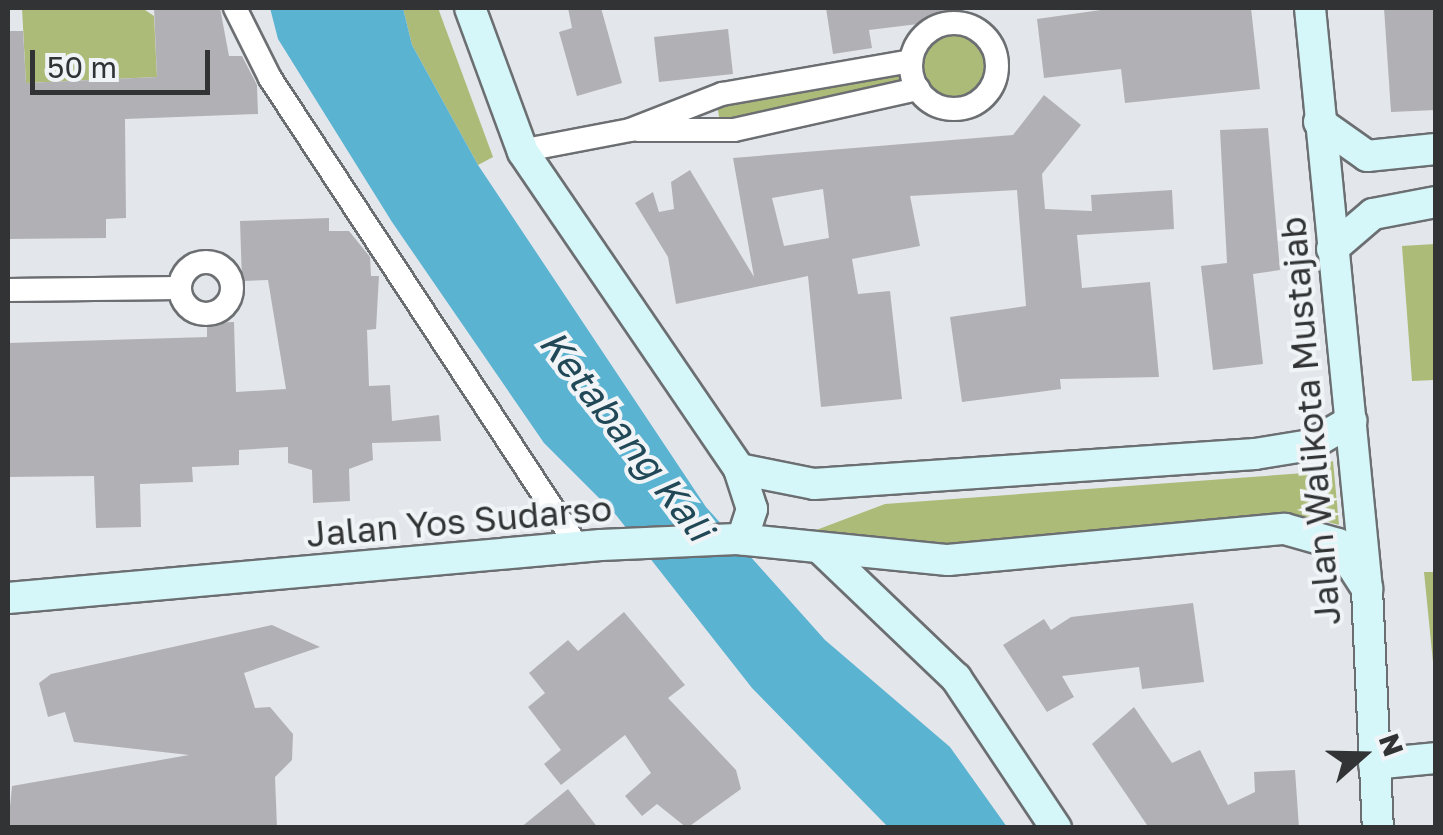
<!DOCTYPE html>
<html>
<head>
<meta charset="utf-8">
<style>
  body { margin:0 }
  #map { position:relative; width:1443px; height:835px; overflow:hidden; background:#e3e6ea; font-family:"Golos Text",sans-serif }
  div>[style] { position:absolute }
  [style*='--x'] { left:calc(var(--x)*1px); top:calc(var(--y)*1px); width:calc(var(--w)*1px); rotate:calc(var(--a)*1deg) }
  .green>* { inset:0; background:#acbb78 }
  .round { border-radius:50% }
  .water>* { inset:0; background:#5bb3d2 }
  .building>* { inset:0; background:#b1b1b5 }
  .roads { filter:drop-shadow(2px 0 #6c6f72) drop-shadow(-2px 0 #6c6f72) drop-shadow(0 2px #6c6f72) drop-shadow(0 -2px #6c6f72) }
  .street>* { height:22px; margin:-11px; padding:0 11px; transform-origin:11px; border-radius:11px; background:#fff }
  .street>.ring { margin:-11px; padding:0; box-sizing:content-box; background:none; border:22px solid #fff; border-radius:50% }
  .secondary>* { height:30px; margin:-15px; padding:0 15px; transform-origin:15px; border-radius:15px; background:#d6f7f9 }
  span { translate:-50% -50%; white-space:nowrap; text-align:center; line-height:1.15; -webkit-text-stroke:8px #f0f4f7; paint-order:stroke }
  .street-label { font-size:35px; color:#313334 }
  .water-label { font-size:38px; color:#214856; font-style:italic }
  .frame { position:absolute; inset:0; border:10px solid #313334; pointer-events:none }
  .north { position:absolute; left:1313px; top:705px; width:100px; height:100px; -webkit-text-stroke:8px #f0f4f7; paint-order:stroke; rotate:70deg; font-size:28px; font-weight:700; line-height:40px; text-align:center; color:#313334 }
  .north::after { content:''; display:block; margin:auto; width:35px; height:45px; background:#313334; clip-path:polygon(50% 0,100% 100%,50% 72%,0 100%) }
  .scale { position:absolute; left:30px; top:50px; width:180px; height:45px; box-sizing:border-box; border:5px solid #313334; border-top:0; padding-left:12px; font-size:30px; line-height:35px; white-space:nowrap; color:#313334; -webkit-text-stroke:8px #f0f4f7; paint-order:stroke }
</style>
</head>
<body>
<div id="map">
  <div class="green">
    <div style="clip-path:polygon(22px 8px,142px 8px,154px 16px,157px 77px,26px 83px)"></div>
    <div style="clip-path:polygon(403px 8px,438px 8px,493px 157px,478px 165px,412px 45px)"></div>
    <div class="round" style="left:917px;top:30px;width:72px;height:72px"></div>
    <div style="clip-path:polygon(907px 69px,909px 86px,720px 122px,717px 105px)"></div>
    <div style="clip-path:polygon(1435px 244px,1435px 380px,1412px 381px,1402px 246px)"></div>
    <div style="clip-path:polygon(1333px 461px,1339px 525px,1310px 517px,890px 554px,803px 535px,885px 504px,1305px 473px)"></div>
    <div style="clip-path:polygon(1424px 572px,1435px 572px,1435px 682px)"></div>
  </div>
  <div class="water">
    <div style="clip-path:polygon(270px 8px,403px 8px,412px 45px,478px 165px,706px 507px,825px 640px,950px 747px,1007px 827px,888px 827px,752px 688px,616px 515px,544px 443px,392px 222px,278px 39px)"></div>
  </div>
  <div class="building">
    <div style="clip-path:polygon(154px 8px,220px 8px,229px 56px,242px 56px,257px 85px,258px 114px,125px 119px,126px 218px,106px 219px,106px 238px,8px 239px,8px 31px,23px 31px,26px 83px,157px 77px)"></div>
    <div style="clip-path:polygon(568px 8px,601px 8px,622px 83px,577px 96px,559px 32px,572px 28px)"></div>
    <div style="clip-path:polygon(826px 8px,951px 8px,951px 20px,869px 30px,872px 48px,833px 54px)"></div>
    <div style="clip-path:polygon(1115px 8px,1251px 8px,1260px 89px,1125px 103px,1121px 69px,1044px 78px,1037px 19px)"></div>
    <div style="clip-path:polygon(1384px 8px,1436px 8px,1436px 110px,1391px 112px)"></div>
    <div style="clip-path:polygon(728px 29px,733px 74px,659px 82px,654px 37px)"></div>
    <div style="clip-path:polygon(evenodd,1044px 95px,1081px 125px,1042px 174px,1045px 209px,1092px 211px,1091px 195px,1172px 190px,1174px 229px,1077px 235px,1082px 288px,1150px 282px,1159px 377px,1060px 379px,1061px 389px,962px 402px,950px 317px,1026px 306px,1017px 190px,910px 196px,920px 246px,852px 259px,858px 294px,890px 291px,902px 399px,821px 407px,808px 276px,676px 304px,668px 257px,635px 203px,653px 192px,659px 212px,674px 209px,671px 182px,690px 170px,754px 277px,733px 158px,1013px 135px,1044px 95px,823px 189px,829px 238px,784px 246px,772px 198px,823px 189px)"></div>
    <div style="clip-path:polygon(1268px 128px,1280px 270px,1253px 274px,1263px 364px,1213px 370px,1201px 266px,1227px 263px,1220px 130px)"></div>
    <div style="clip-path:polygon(329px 218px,329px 231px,349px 231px,370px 257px,371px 276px,379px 276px,376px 329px,367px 330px,369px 386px,390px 385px,392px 421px,439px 415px,441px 441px,372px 443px,373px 460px,349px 469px,350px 501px,313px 503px,312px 470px,288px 463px,288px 447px,239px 450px,239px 465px,192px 467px,193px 482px,140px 484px,141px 527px,96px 528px,94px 476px,8px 477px,8px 343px,207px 337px,207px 323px,234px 322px,236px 392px,286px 389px,268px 280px,242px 281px,240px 221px)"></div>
    <div style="clip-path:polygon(1193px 603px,1204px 682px,1142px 689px,1139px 667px,1062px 676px,1074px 697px,1047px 712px,1003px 645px,1044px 619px,1051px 630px,1071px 617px)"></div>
    <div style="clip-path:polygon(624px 612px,685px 685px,668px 698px,736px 770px,741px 789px,687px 828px,657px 804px,642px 816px,625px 796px,651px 773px,625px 735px,561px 785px,544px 764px,561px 750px,528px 707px,545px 693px,529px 673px,568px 640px,578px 651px)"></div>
    <div style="clip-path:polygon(272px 625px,320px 647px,244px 673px,255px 708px,270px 707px,293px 734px,292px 760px,275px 777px,277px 828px,8px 828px,12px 786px,189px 755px,74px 742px,65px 712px,48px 717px,39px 683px,51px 674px)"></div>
    <div style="clip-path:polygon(1134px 707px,1172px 763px,1200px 750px,1228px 805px,1255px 792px,1254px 772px,1295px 770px,1299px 828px,1149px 828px,1092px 744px)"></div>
    <div style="clip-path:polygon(568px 789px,598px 828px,520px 828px)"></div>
  </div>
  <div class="roads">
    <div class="street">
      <div style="--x:235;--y:8;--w:78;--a:63.4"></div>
      <div style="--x:270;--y:78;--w:561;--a:56.71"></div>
      <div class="ring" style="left:911px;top:23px;width:64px;height:64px"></div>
      <div style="--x:638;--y:130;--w:96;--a:0"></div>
      <div style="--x:734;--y:130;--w:189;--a:-12.6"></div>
      <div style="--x:536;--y:148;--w:96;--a:-10.8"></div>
      <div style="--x:630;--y:130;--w:99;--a:-21.4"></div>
      <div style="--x:722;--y:94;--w:192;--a:-9.9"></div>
      <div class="ring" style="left:180px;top:262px;width:30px;height:30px"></div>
      <div style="--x:8;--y:290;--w:172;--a:-0.7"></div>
    </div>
    <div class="secondary">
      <div style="--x:470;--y:8;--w:153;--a:69.8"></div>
      <div style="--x:523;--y:152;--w:384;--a:55.7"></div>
      <div style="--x:739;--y:469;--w:42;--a:72"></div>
      <div style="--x:752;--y:509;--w:32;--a:108"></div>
      <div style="--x:1310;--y:8;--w:584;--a:84.4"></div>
      <div style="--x:1367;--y:589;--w:239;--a:87.4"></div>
      <div style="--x:1319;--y:122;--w:59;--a:35.3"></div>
      <div style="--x:1367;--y:156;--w:69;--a:-5.8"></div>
      <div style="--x:1332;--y:249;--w:54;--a:-40.5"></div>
      <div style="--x:1373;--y:214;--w:64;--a:-10.8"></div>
      <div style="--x:739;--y:469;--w:76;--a:11.3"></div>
      <div style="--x:814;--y:484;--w:442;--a:-3.9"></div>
      <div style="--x:1255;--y:454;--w:56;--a:-9.3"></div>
      <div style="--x:1310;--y:445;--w:48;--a:-30.3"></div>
      <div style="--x:823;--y:551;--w:184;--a:43.7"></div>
      <div style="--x:956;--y:678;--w:180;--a:56.3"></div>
      <div style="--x:8;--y:598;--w:595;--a:-5.11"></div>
      <div style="--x:601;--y:545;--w:136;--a:-2.5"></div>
      <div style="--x:737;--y:539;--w:212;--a:5.7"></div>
      <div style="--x:948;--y:560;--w:338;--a:-5.3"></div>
      <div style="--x:1285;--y:529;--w:55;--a:15.8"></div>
      <div style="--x:1338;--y:544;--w:54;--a:57.2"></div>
      <div style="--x:1374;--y:764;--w:62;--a:-5.5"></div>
    </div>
  </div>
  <div class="street-label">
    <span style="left:1310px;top:421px;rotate:-95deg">Jalan Walikota Mustajab</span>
    <span style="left:459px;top:521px;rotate:-5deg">Jalan Yos Sudarso</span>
  </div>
  <div class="water-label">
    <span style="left:627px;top:435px;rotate:52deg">Ketabang Kali</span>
  </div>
  <div class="frame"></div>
  <div class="north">N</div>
  <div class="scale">50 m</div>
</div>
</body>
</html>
